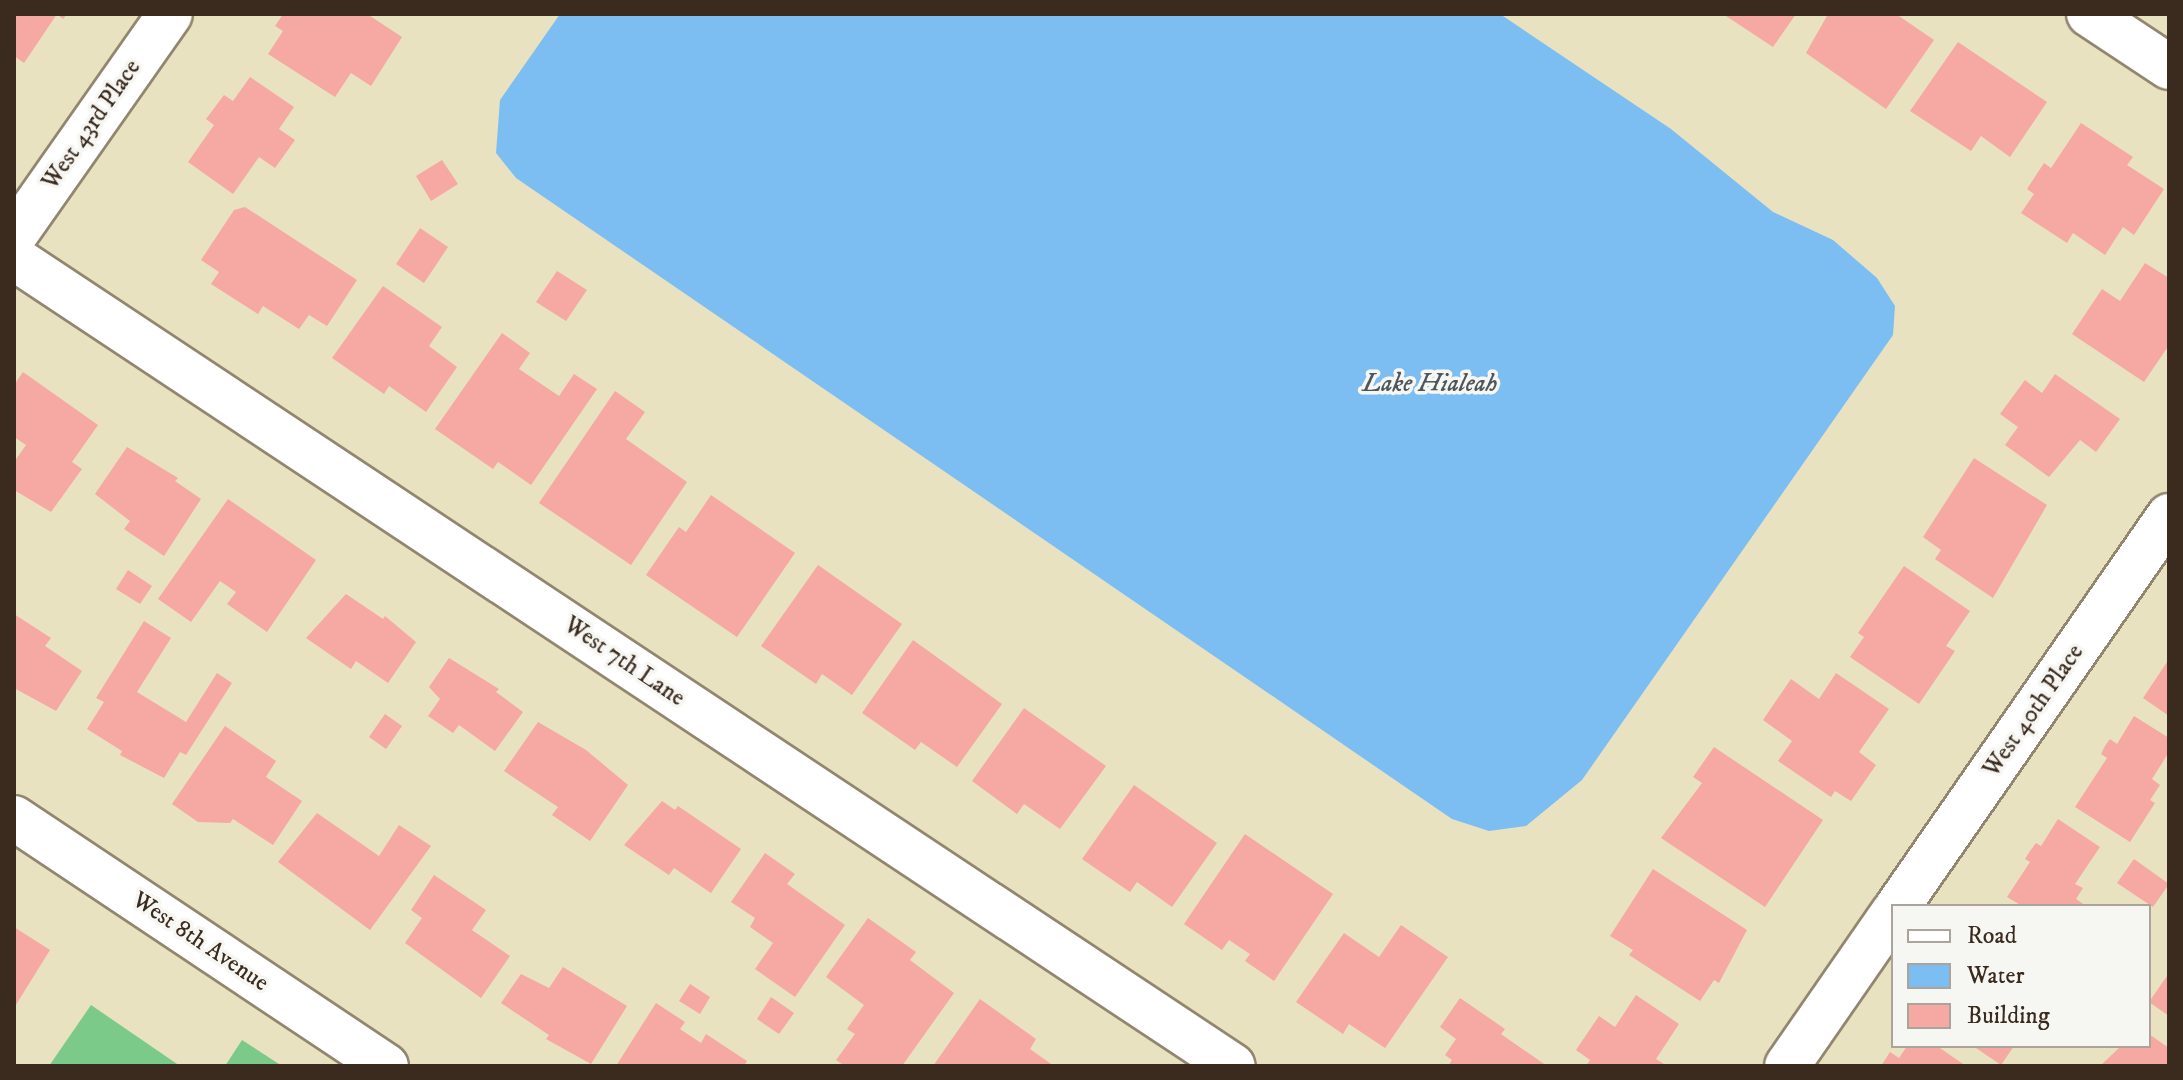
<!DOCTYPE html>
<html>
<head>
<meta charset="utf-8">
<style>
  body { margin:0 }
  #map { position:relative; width:2183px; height:1080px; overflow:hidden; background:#e8e2c1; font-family:"IM FELL DW Pica",serif }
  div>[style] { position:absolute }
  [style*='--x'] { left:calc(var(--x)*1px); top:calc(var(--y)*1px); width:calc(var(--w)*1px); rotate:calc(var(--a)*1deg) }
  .green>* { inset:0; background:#7bca8a }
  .water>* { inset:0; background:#7cbef1 }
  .building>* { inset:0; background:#f6a8a3 }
  .roads { filter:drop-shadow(2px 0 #928670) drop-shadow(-2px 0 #928670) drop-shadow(0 2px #928670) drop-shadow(0 -2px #928670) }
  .minor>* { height:44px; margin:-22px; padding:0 22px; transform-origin:22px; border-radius:22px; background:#fff }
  span { translate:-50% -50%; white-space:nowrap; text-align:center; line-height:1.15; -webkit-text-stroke:7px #f6f6f2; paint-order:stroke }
  .street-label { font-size:24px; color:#3b2a1e }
  .water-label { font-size:26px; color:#4e565d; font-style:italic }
  .frame { position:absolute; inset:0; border:16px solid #3b2a1e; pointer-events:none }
  .legend { position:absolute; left:1891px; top:904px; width:260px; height:144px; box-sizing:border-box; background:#f6f6f2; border:2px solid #aba49d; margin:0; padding:10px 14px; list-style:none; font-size:24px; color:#3b2a1e }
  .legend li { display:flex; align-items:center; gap:16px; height:40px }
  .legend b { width:40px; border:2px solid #aba49d }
</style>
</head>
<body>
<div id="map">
  <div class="green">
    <div style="clip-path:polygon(91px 1005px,180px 1066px,49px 1066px)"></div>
    <div style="clip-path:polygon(242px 1040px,282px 1066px,225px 1066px)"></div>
  </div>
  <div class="water">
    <div style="clip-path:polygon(560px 14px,1500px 14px,1671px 129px,1773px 212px,1833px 240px,1877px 278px,1895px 306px,1893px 335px,1582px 780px,1526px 826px,1489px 831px,1452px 819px,516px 178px,496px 153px,500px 100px)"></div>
  </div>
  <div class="building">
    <div style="clip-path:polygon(14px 14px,67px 14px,63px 19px,57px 14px,24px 63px,14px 56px)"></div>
    <div style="clip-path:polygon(283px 14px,367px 14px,402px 37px,371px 86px,351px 73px,335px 97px,268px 54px,283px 31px,275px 26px)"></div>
    <div style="clip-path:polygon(1723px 14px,1796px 14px,1773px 47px)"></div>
    <div style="clip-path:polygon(1828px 14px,1896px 14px,1934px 40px,1886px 109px,1806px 53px)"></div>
    <div style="clip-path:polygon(1958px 42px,2047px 102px,2010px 157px,1981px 136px,1971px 151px,1910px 111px)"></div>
    <div style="clip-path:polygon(250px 77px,294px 107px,279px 129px,295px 140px,275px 168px,259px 157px,233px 194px,188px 162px,214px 125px,206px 119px,224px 95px,233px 101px)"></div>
    <div style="clip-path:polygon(2081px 123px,2133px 157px,2127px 165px,2164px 189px,2134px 235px,2123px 227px,2105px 255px,2073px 233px,2067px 243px,2021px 213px,2034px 194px,2027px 189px,2044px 163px,2051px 168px)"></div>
    <div style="clip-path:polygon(442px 160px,458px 184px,431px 201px,416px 176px)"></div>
    <div style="clip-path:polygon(245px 207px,357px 280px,327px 326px,309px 315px,299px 329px,263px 306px,258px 314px,211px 284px,219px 272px,201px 260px,234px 210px)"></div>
    <div style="clip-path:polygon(420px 228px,448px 247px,424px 283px,396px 264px)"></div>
    <div style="clip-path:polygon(2145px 263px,2169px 278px,2169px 345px,2144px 382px,2072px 334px,2102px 289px,2120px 301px)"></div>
    <div style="clip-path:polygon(557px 271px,587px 290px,566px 321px,536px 302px)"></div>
    <div style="clip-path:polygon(383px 286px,442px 327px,429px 346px,457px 367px,426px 412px,389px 386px,384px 394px,332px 358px)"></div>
    <div style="clip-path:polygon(502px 333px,530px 353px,519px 369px,559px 396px,574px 374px,597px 389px,531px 485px,498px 462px,493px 469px,435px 429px)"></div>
    <div style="clip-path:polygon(23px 372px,98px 425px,72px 462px,82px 469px,51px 512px,14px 490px,14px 462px,26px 445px,14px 437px,14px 385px)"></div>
    <div style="clip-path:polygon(2055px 374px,2120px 419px,2096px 452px,2080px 440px,2049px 477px,2005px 445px,2018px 427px,2000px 414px,2025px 380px,2042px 393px)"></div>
    <div style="clip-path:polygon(615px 391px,645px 412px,626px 439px,687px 482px,631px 565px,539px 503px)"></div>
    <div style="clip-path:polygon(127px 447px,178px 478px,175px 481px,201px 499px,164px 556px,124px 529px,130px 521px,95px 494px)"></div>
    <div style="clip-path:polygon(1974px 458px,2047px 505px,1993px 598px,1935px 559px,1941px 550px,1923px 537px)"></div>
    <div style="clip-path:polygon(711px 495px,795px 553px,737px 637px,646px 575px,679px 527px,686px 532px)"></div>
    <div style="clip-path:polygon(228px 499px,316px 560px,267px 632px,227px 604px,236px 592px,220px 581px,191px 622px,158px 599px)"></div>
    <div style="clip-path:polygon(818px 565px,902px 624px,852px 695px,822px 674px,816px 684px,761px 646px)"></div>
    <div style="clip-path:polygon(1904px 566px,1970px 611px,1946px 646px,1955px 651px,1919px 704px,1850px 657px,1864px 637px,1858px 633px)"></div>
    <div style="clip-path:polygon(128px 570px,152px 586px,140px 604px,116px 589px)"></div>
    <div style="clip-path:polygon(346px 594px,383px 619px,385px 616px,416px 642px,388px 683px,356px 661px,351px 669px,306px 638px)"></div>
    <div style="clip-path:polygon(14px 614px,51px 638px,45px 646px,82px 671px,56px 711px,14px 688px)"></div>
    <div style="clip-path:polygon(144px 621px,171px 638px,137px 692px,186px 722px,217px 673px,232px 683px,186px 755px,180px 752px,164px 778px,120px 755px,122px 751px,87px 729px,104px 702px,96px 698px)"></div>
    <div style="clip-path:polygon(913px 640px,1002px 704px,957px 767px,921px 742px,915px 750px,862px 713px)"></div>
    <div style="clip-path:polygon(449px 658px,499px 689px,496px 692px,523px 712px,495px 751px,459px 725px,453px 733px,428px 716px,440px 699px,429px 687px)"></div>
    <div style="clip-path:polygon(2169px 659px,2169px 716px,2143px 698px)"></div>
    <div style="clip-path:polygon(1836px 673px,1889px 709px,1859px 752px,1876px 765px,1851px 801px,1835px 791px,1831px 797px,1778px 761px,1792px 741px,1763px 720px,1791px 679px,1819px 699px)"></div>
    <div style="clip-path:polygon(1024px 708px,1106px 766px,1060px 829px,1024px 804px,1017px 814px,972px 781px)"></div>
    <div style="clip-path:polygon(385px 714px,402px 726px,386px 749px,369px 737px)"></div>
    <div style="clip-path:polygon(2134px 716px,2169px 738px,2169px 752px,2152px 779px,2160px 785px,2150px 800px,2155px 803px,2130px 842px,2075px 807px,2107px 758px,2101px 754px,2105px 746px,2110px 739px,2117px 744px)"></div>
    <div style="clip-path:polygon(538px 722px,586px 750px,628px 785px,590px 841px,552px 815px,558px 807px,504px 771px)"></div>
    <div style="clip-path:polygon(225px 726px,276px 761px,266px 777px,302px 801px,273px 845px,233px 819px,230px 823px,198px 822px,172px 804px)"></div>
    <div style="clip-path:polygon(1714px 747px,1823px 820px,1765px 907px,1661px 838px,1702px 783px,1693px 777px)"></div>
    <div style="clip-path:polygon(1134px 785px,1217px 843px,1172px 907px,1137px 882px,1130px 892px,1082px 859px)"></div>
    <div style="clip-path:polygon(662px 801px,675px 810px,678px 806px,741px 849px,711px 893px,674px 868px,669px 875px,624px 845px)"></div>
    <div style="clip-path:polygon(317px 813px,379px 856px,399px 825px,431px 846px,370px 930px,278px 862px)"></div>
    <div style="clip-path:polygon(2058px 819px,2100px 847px,2075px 884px,2083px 888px,2076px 899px,2086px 906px,2022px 906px,2007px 897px,2030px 862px,2025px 859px,2030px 851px,2036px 843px,2041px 846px)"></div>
    <div style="clip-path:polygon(1245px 834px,1333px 894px,1274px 981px,1245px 961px,1250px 954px,1229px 940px,1222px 950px,1184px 924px)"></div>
    <div style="clip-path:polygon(765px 853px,795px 874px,787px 884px,845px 925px,795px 997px,755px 969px,773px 943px,750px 927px,755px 918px,731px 902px)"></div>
    <div style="clip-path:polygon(2134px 859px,2169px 884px,2153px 907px,2117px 883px)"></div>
    <div style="clip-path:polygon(1653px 869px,1747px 930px,1719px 983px,1714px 980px,1700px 1001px,1629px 955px,1633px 950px,1610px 936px)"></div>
    <div style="clip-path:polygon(434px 875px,486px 910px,472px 930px,510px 956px,481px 998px,405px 943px,422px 918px,411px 910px)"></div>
    <div style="clip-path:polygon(868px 918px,916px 952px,910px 960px,954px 993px,902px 1066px,845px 1066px,836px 1060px,855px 1034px,847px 1029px,864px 1005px,826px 977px)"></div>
    <div style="clip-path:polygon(1401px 925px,1448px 957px,1385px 1048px,1349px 1024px,1343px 1034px,1296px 1002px,1344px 933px,1379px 957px)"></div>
    <div style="clip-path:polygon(14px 927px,50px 950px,14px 1008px)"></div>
    <div style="clip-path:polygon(563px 967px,627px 1006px,591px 1064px,546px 1039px,549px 1035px,501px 1003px,521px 974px,549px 988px)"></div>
    <div style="clip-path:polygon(2169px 973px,2169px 1016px,2149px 1002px)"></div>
    <div style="clip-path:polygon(690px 984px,710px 997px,700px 1014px,679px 1001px)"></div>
    <div style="clip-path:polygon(1636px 995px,1679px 1024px,1656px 1059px,1667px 1066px,1586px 1066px,1590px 1060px,1576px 1050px,1599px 1016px,1615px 1027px)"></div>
    <div style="clip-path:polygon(771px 997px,794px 1013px,779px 1034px,757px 1019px)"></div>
    <div style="clip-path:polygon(1460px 998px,1505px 1029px,1501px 1034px,1547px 1066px,1448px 1066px,1452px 1060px,1445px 1055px,1456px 1039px,1440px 1027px)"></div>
    <div style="clip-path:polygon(980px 999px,1036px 1039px,1030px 1049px,1054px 1066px,933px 1066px)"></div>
    <div style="clip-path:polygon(656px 1003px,685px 1022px,680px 1029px,701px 1043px,706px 1034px,747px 1061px,744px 1066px,616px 1066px)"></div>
    <div style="clip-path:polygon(2149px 1034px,2169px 1048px,2169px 1066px,2100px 1066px,2121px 1046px,2149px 1046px)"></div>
    <div style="clip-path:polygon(1907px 1046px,1937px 1046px,1966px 1066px,1881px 1066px,1890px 1052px,1899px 1058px)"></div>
    <div style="clip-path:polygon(1973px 1046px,2014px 1046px,2001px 1065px)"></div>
  </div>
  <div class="roads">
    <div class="minor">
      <div style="--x:2089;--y:14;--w:96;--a:33.5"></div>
      <div style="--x:14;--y:236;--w:271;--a:-54.9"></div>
      <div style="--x:14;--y:258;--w:1462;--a:33.54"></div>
      <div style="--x:14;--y:818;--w:447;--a:33.7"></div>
      <div style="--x:1898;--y:906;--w:475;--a:-55.2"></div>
      <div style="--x:1787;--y:1066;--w:186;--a:-55.3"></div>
    </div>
  </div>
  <div class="street-label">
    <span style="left:92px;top:125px;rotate:-55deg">West 43rd Place</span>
    <span style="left:624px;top:662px;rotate:34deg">West 7th Lane</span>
    <span style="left:2034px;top:711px;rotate:-55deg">West 40th Place</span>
    <span style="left:200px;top:942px;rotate:34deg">West 8th Avenue</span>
  </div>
  <div class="water-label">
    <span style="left:1430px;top:384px">Lake Hialeah</span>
  </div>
  <div class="frame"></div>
  <ul class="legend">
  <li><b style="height:10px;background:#fff"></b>Road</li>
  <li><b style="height:22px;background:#7cbef1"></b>Water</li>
  <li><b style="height:22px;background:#f6a8a3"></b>Building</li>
  </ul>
</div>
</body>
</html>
